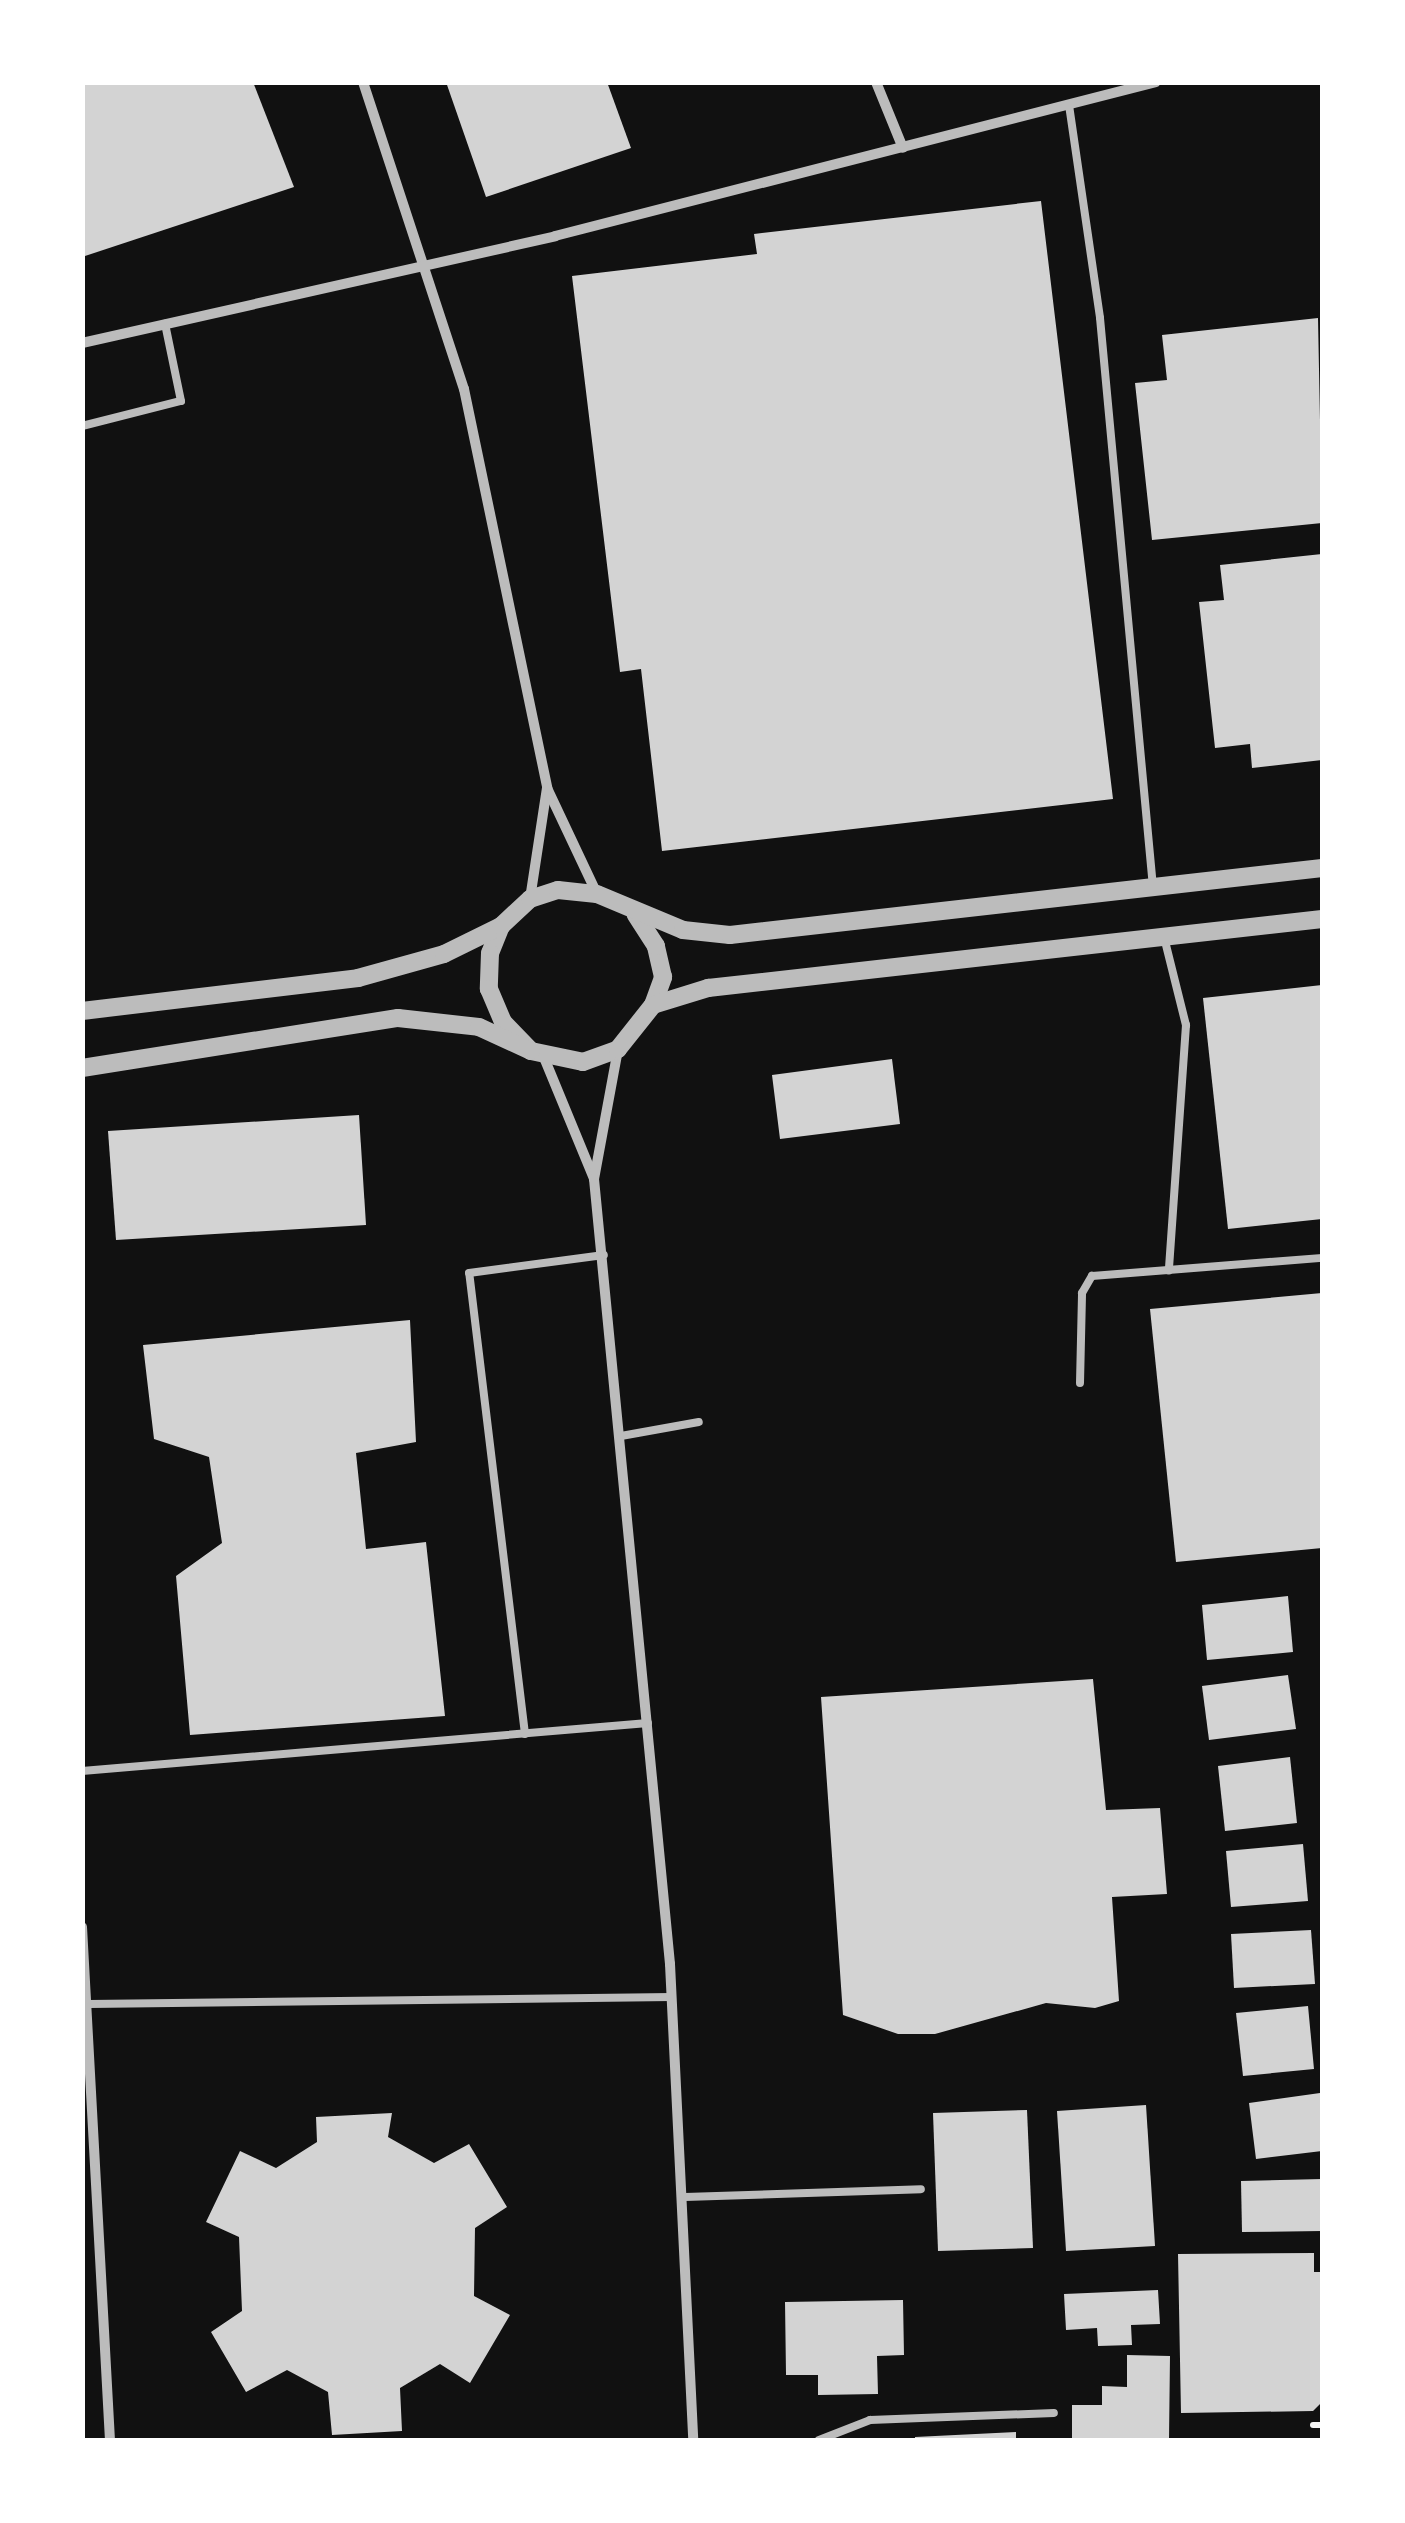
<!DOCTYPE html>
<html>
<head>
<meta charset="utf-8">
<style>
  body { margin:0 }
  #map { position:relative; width:1405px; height:2523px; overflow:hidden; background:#111; font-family:"Sofia Sans Condensed",sans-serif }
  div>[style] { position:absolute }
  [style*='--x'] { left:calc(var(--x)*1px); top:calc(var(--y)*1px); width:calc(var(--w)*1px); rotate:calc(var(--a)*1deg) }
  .building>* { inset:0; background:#d3d3d3 }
  .path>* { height:6px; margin:-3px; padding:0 3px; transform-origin:3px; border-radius:3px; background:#f5f5f5 }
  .service>* { height:8px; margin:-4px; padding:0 4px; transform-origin:4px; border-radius:4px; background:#bcbcbc }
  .minor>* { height:10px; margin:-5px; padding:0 5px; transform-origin:5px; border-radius:5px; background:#bcbcbc }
  .tertiary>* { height:18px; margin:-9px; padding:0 9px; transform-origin:9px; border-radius:9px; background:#bcbcbc }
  span { translate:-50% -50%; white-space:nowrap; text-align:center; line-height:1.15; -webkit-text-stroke:9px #fff; paint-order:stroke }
  .frame { position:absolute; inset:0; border:85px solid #fff; pointer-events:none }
</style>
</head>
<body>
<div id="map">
  <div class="building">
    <div style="clip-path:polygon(82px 82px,253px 82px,294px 187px,82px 257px)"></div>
    <div style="clip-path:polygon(446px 82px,607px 82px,631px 148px,486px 197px)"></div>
    <div style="clip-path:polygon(1041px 201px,1113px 799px,662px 851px,641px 669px,620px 672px,572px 276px,757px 254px,754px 234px)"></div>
    <div style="clip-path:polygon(1318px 318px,1322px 523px,1152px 540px,1135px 383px,1167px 380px,1162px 335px)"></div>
    <div style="clip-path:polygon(1322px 554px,1322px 760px,1252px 768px,1250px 744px,1215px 748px,1199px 602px,1224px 600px,1220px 565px)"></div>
    <div style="clip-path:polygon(1322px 985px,1322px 1219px,1228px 1229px,1203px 998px)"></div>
    <div style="clip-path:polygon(892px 1059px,900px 1124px,780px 1139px,772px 1075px)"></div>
    <div style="clip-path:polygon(359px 1115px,366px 1225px,116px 1240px,108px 1131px)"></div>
    <div style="clip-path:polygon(1322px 1293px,1322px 1548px,1176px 1562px,1150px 1309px)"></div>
    <div style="clip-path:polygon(410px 1320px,416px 1442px,356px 1453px,366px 1549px,426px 1542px,445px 1716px,190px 1735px,176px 1576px,222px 1543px,209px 1457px,154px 1439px,143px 1345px)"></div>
    <div style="clip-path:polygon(1288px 1596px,1293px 1652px,1207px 1660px,1202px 1605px)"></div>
    <div style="clip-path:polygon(1288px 1675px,1296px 1729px,1209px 1740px,1202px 1686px)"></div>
    <div style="clip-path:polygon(1093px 1679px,1106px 1810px,1160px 1808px,1167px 1894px,1112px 1897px,1119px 2001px,1095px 2008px,1046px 2003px,935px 2034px,898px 2034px,843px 2015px,821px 1697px)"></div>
    <div style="clip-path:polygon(1290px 1757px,1297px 1823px,1225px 1831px,1218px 1766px)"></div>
    <div style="clip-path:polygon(1303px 1844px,1308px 1901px,1231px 1907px,1226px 1851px)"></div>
    <div style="clip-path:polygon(1311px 1930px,1315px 1984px,1234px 1988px,1231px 1934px)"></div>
    <div style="clip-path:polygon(1308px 2006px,1314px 2069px,1243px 2076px,1236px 2013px)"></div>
    <div style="clip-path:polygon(1320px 2093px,1322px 2151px,1256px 2159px,1249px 2103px)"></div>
    <div style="clip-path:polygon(1146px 2105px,1155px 2246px,1066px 2251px,1057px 2111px)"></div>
    <div style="clip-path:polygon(1027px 2110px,1033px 2248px,938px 2251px,933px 2113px)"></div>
    <div style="clip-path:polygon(392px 2113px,388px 2137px,434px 2163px,469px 2144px,507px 2207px,475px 2228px,474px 2296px,510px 2315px,470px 2383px,440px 2364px,400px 2388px,402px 2431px,332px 2435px,328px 2392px,287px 2370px,246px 2392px,211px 2332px,242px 2311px,239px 2237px,206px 2222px,240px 2151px,276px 2168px,317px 2142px,316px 2117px)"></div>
    <div style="clip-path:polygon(1322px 2179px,1322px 2231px,1242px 2232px,1241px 2181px)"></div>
    <div style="clip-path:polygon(1314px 2253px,1314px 2272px,1322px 2272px,1322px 2402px,1313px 2411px,1181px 2413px,1178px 2254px)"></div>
    <div style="clip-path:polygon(1158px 2290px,1160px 2324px,1131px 2325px,1132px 2345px,1098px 2346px,1097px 2328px,1066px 2330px,1064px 2294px)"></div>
    <div style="clip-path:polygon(903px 2300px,904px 2355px,877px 2356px,878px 2394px,818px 2395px,818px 2375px,786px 2375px,785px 2302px)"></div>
    <div style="clip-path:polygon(1127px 2355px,1170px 2356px,1169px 2440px,1072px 2438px,1072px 2405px,1102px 2405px,1102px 2386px,1127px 2387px)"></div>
    <div style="clip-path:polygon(1016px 2432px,1016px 2440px,915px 2440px,915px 2437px)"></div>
  </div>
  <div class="path">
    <div style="--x:1313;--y:2425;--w:9;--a:0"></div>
  </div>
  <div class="service">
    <div style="--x:1069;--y:105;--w:215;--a:81.7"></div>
    <div style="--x:1100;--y:318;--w:571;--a:84.68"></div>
    <div style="--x:82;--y:426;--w:102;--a:-14.2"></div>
    <div style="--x:181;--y:401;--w:79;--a:-101.7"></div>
    <div style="--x:1164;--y:937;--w:91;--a:76"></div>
    <div style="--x:1186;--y:1025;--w:246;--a:94"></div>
    <div style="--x:1080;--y:1383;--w:90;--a:-88.7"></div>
    <div style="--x:1082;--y:1293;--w:20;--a:-60"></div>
    <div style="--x:1092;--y:1276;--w:231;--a:-4.5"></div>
    <div style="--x:621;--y:1436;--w:79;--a:-10.2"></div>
    <div style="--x:525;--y:1734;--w:464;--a:-96.9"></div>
    <div style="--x:469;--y:1273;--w:136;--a:-7.6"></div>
    <div style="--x:82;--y:1771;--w:568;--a:-4.85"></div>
    <div style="--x:89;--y:2004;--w:583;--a:-0.69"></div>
    <div style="--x:685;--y:2197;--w:236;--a:-1.9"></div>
    <div style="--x:819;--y:2440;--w:55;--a:-21.4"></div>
    <div style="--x:870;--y:2420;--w:184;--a:-2.2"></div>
  </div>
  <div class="minor">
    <div style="--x:363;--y:82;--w:323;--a:71.8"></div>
    <div style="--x:464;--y:389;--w:408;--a:78.2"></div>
    <div style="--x:876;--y:82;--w:71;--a:67.8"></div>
    <div style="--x:82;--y:343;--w:485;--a:-12.7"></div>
    <div style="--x:555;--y:236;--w:620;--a:-14.37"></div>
    <div style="--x:530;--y:899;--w:112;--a:-81.3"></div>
    <div style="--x:547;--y:788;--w:117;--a:64.7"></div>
    <div style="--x:543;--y:1055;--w:134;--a:67.6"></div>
    <div style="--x:594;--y:1179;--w:132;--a:-79.5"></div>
    <div style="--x:594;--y:1179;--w:789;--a:84.47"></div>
    <div style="--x:670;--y:1964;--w:477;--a:87.2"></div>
    <div style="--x:82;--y:1927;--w:514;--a:86.88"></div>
  </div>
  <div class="tertiary">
    <div style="--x:501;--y:926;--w:29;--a:112"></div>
    <div style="--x:490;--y:953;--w:36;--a:92"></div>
    <div style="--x:489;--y:989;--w:36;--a:67"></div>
    <div style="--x:503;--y:1022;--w:40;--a:46"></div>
    <div style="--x:531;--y:1051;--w:53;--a:11.9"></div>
    <div style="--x:583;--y:1062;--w:37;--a:-20"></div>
    <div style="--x:618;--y:1049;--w:56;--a:-51.5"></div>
    <div style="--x:653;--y:1005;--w:30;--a:-70"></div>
    <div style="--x:663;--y:977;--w:32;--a:-103"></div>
    <div style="--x:656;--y:946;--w:37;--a:-123"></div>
    <div style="--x:653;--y:1005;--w:58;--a:-17.2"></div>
    <div style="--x:708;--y:988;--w:618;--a:-6.41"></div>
    <div style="--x:82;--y:1011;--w:278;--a:-6.8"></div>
    <div style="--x:358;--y:978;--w:89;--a:-15.6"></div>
    <div style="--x:444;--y:954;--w:64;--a:-26.2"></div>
    <div style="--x:501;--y:926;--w:40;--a:-43"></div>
    <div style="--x:530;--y:899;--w:29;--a:-18"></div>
    <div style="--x:558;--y:890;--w:39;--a:6"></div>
    <div style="--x:597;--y:894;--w:93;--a:22.7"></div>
    <div style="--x:683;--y:930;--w:47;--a:6.1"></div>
    <div style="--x:730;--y:935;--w:596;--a:-6.46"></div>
    <div style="--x:82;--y:1068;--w:320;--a:-9"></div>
    <div style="--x:398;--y:1018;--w:81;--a:6.3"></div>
    <div style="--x:479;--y:1027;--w:57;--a:24.8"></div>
  </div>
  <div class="frame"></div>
</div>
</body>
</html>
